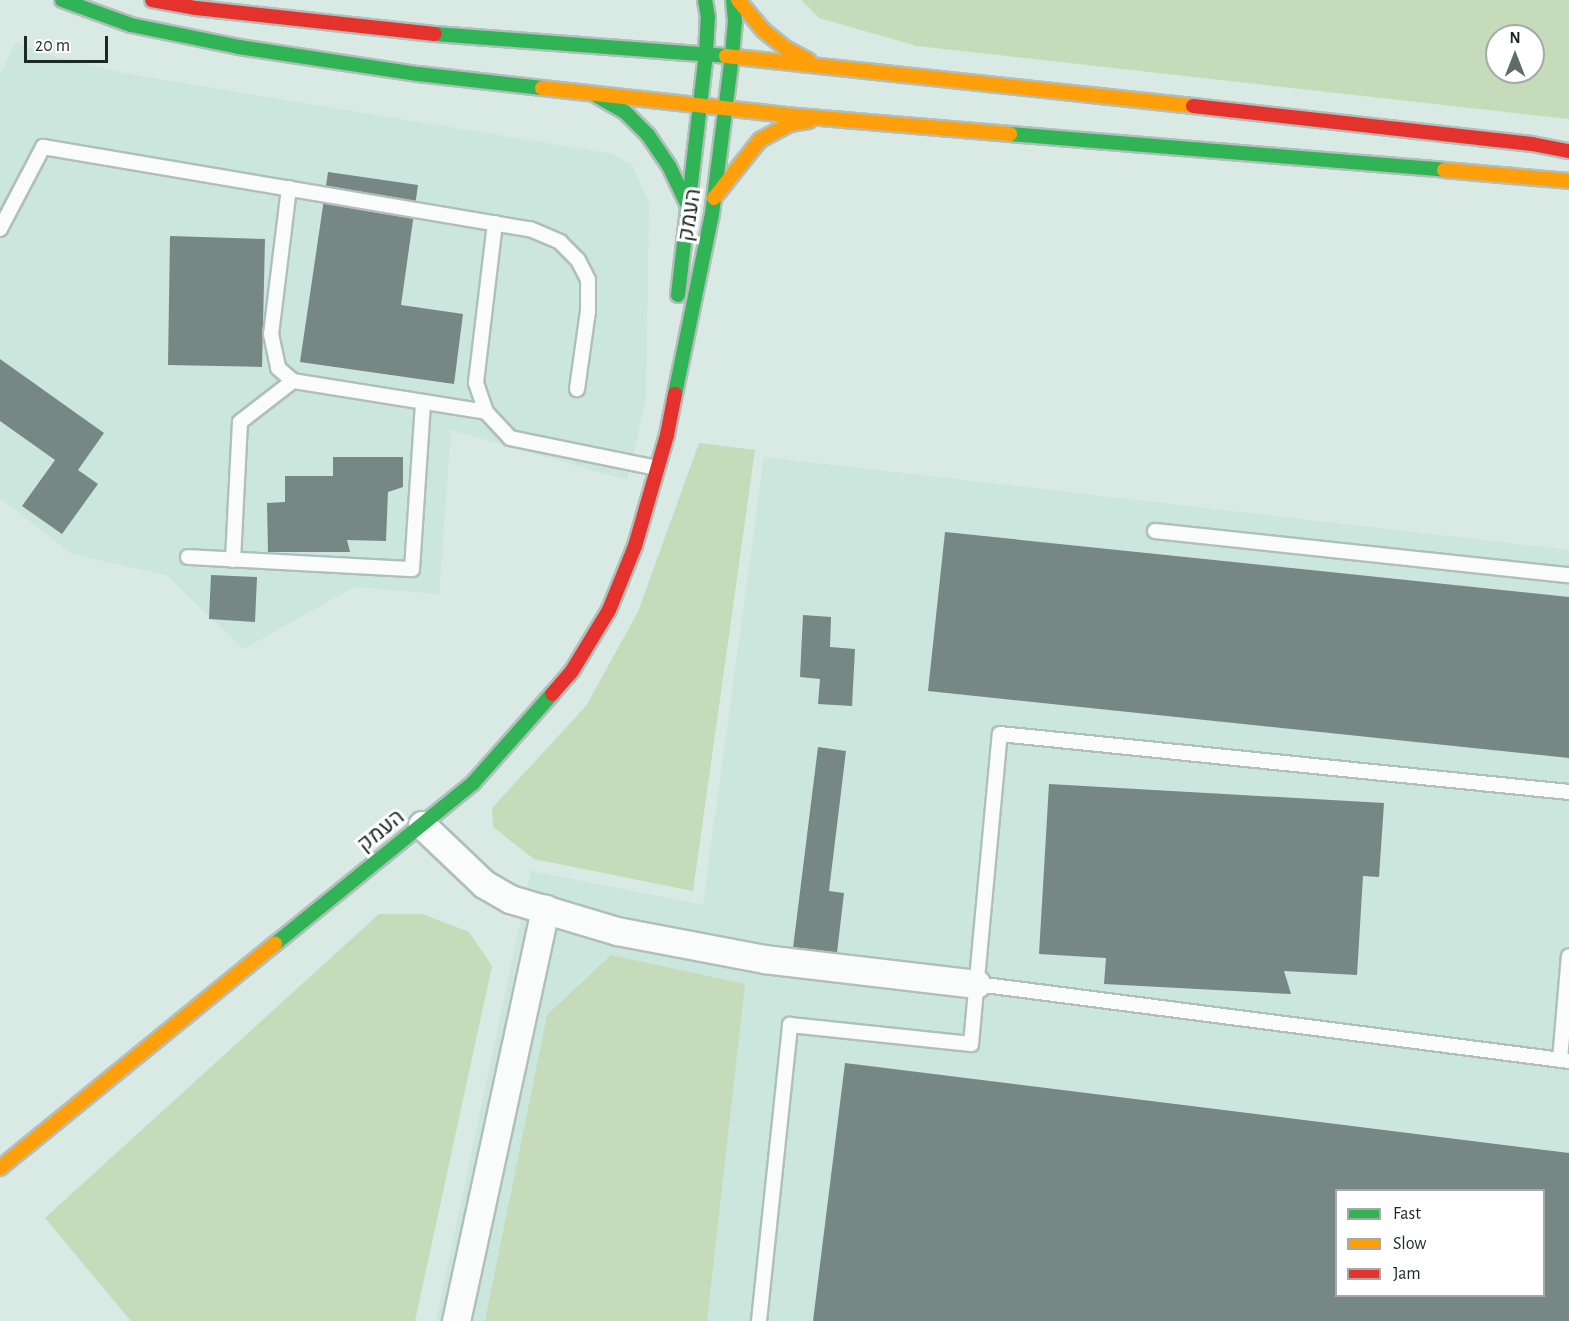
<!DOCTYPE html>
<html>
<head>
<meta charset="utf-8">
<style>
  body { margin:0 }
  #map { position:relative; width:1569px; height:1321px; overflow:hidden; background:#d9e9e4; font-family:"Alegreya Sans",Heebo,sans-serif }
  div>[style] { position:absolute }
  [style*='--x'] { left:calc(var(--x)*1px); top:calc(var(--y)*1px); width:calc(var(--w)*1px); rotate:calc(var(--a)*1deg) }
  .built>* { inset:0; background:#cae6dd }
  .green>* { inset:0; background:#c5dbba }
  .building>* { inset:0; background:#768785 }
  .roads { filter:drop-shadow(2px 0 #b1beba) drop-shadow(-2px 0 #b1beba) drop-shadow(0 2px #b1beba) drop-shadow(0 -2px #b1beba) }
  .lane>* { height:14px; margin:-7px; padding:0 7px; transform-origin:7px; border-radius:7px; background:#f9fcfb }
  .street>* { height:27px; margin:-13.5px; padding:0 13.5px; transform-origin:13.5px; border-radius:13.5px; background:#f9fcfb }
  .fast>* { height:14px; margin:-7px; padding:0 7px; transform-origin:7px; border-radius:7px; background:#30b455 }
  .slow>* { height:14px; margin:-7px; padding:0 7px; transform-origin:7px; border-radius:7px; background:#ff9f0a }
  .jam>* { height:14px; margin:-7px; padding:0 7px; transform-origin:7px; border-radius:7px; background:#e5322d }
  span { translate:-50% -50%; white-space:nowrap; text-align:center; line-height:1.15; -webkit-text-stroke:6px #fff; paint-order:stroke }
  .street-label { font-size:22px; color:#1e2926 }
  .legend { position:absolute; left:1335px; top:1189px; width:210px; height:108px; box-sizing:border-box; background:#fff; border:2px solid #a5a9a8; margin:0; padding:8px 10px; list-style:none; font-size:18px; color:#1e2926 }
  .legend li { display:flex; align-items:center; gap:12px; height:30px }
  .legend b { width:30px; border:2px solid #a5a9a8 }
  .north { position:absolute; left:1485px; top:24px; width:60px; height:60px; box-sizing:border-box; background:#fff; border:2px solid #a5a9a8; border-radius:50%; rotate:0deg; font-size:16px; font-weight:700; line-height:24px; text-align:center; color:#1e2926 }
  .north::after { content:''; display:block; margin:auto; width:21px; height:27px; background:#5f6c68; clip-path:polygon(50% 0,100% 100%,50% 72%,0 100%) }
  .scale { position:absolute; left:24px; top:36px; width:84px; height:27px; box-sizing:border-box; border:3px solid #1e2926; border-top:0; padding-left:8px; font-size:18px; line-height:21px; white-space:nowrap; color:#1e2926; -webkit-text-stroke:4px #fff; paint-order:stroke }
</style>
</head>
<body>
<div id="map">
  <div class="built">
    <div style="clip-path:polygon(16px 42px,56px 57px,129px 74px,612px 154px,632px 165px,649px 203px,646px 400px,627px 480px,451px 430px,439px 594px,354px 587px,244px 649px,166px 575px,72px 554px,0 498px,0 75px)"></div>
    <div style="clip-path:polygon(evenodd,764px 457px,1569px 550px,1569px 1321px,436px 1321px,531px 871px,703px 905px,764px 457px,1336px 1190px,1544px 1190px,1544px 1296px,1336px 1296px,1336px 1190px)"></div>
  </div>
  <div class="green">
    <div style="clip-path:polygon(evenodd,801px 0,1569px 0,1569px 119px,917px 46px,819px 18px,801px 0,1497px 36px,1533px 36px,1533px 72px,1497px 72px,1497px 36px)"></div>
    <div style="clip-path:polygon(699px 443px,755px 450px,693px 891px,534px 859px,493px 827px,492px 808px,586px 706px,638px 612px)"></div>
    <div style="clip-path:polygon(379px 914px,422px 914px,469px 932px,492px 966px,415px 1321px,131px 1321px,45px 1218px)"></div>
    <div style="clip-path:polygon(611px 955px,745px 984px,707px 1321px,485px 1321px,547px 1015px)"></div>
  </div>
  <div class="building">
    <div style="clip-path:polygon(328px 172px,418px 185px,401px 305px,463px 314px,454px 384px,300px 362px)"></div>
    <div style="clip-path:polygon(170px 236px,265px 239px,262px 367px,168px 365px)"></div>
    <div style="clip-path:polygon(0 359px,104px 433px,78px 470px,98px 484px,62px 534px,22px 506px,55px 460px,0 421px)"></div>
    <div style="clip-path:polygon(333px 457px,403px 457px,403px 487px,388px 492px,386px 541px,347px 540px,350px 552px,268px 552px,267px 503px,285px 502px,285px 476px,333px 476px)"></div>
    <div style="clip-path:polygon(945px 532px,1569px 597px,1569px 758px,928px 691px)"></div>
    <div style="clip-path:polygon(211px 575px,257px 577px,255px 622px,209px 619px)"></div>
    <div style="clip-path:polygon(803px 615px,831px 617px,830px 647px,855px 649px,852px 706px,818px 704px,820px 679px,800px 677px)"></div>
    <div style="clip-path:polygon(818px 747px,846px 751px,829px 891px,844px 893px,837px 953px,793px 948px)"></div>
    <div style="clip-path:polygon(1049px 784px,1384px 803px,1379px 877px,1363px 876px,1357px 975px,1284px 971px,1291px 994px,1104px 984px,1106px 958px,1039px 954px)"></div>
    <div style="clip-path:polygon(evenodd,845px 1063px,1569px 1153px,1569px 1321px,813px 1321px,845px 1063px,1336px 1190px,1544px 1190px,1544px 1296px,1336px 1296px,1336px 1190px)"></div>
  </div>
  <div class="roads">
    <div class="lane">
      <div style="--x:289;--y:188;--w:147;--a:97"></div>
      <div style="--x:271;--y:334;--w:35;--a:78"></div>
      <div style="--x:278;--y:368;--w:20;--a:41"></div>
      <div style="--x:293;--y:381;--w:195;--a:9.1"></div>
      <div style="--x:495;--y:223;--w:161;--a:96.8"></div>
      <div style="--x:476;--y:383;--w:31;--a:71"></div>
      <div style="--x:486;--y:412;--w:35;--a:47"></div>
      <div style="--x:510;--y:438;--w:150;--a:11.5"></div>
      <div style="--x:0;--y:229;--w:93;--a:-62.3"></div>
      <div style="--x:43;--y:147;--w:494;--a:9.6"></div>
      <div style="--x:530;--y:229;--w:33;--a:23"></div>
      <div style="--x:560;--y:242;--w:25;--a:45"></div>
      <div style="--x:578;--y:260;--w:22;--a:63"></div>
      <div style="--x:588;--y:280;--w:31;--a:90"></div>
      <div style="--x:588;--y:311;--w:79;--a:98"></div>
      <div style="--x:1155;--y:531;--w:416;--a:6.1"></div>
      <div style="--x:188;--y:557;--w:224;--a:3.1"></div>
      <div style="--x:412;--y:569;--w:167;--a:-86.2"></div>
      <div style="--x:233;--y:560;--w:138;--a:-87.1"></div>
      <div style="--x:240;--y:422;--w:67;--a:-37.7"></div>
      <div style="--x:977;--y:984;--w:597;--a:7.41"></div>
      <div style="--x:1560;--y:1060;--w:104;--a:-85.1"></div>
      <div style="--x:759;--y:1321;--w:298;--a:-84"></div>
      <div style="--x:790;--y:1025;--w:182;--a:6"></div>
      <div style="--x:971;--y:1044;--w:311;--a:-84.7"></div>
      <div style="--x:1000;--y:734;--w:572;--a:5.82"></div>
    </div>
    <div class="street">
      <div style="--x:422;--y:825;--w:86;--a:43.6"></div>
      <div style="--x:484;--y:884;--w:30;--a:30"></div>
      <div style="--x:510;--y:899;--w:112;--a:16.7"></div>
      <div style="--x:617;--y:931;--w:150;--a:10.8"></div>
      <div style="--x:764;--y:959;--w:214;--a:6.7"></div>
      <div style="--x:456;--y:1321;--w:422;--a:-77.8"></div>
    </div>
    <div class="fast">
      <div style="--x:62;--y:0;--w:73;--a:19.9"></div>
      <div style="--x:131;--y:25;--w:110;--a:11.5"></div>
      <div style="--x:239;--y:47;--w:181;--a:8.6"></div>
      <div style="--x:418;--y:74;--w:125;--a:6.4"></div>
      <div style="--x:435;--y:34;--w:292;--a:4.3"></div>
      <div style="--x:597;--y:96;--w:32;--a:30"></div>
      <div style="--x:625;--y:112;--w:33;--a:45"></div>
      <div style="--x:648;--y:135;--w:37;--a:56"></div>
      <div style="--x:669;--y:166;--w:44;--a:64.6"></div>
      <div style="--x:1010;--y:134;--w:435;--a:4.7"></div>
      <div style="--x:678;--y:295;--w:244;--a:-83.4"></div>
      <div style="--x:706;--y:53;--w:36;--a:-87"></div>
      <div style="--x:708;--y:17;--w:17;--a:-100"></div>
      <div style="--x:675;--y:394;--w:184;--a:-78.4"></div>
      <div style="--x:712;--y:214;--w:160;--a:-82.8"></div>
      <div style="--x:732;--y:55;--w:33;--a:-85"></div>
      <div style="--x:735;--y:22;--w:22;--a:-95"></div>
      <div style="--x:275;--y:944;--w:255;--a:-39.1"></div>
      <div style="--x:473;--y:783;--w:119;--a:-48.4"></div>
    </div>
    <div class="slow">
      <div style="--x:738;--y:0;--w:39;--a:50"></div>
      <div style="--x:763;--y:30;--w:28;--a:39"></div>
      <div style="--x:785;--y:48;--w:27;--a:28"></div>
      <div style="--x:726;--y:56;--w:470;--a:6.1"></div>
      <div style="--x:542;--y:88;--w:244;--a:6.3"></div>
      <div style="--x:785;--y:115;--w:226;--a:4.8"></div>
      <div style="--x:1444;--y:170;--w:125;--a:5"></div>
      <div style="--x:714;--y:198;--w:74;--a:-51.6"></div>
      <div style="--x:760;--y:140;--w:34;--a:-28"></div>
      <div style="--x:790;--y:124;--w:19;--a:-9"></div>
      <div style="--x:0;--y:1168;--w:355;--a:-39.2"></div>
    </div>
    <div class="jam">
      <div style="--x:152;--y:0;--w:45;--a:10.3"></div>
      <div style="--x:196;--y:8;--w:240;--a:6.2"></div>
      <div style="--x:1193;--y:106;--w:341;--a:6.4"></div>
      <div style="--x:1532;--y:144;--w:38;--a:11"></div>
      <div style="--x:552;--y:694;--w:30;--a:-49"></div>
      <div style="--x:572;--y:671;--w:71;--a:-58.8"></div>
      <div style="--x:609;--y:610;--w:69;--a:-67.9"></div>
      <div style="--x:635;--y:546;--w:116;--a:-73.9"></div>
      <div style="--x:667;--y:435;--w:42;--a:-79"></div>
    </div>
  </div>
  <div class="street-label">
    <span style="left:690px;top:215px;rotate:-81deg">העמק</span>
    <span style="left:381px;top:831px;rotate:-39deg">העמק</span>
  </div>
  <ul class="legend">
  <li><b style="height:8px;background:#30b455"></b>Fast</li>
  <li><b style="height:8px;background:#ff9f0a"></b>Slow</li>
  <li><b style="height:8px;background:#e5322d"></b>Jam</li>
  </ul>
  <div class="north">N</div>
  <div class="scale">20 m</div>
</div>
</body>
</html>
